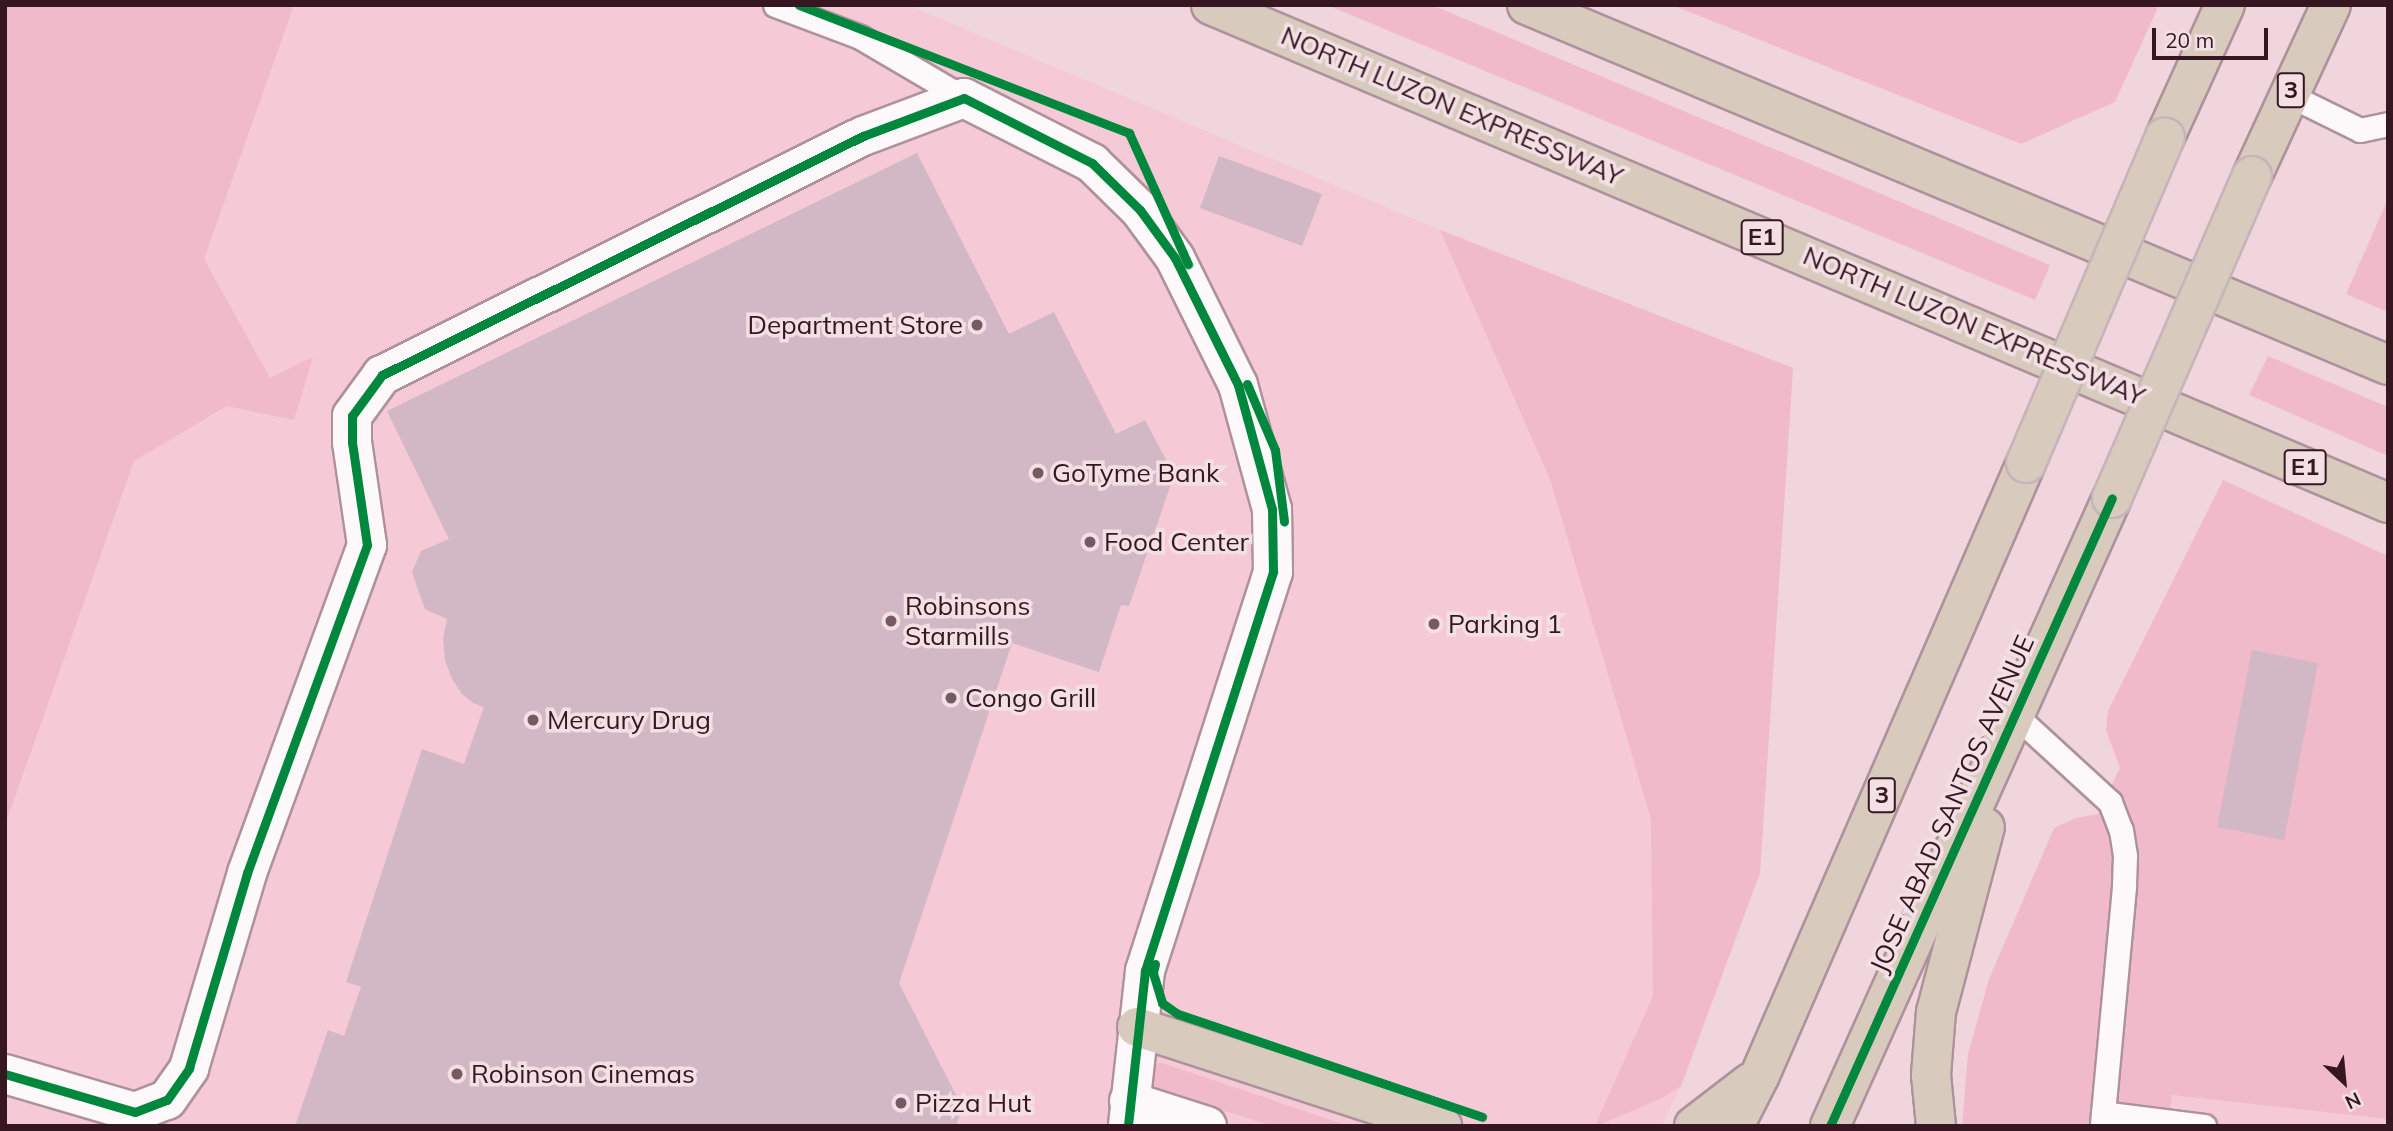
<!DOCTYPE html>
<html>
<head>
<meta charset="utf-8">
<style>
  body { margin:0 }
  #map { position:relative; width:2393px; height:1131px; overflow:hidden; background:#f1d5dd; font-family:Mulish,sans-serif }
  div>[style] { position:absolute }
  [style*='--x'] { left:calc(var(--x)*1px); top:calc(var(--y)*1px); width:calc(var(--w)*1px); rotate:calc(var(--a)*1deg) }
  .built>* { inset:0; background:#f5c9d5 }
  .green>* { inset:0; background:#f0baca }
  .building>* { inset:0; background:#d2b7c4 }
  .roads { filter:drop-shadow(2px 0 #ae929b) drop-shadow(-2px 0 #ae929b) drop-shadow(0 2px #ae929b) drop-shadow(0 -2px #ae929b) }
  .lane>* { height:23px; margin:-11.5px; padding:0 11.5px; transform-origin:11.5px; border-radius:11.5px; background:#fdf9fa }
  .street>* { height:38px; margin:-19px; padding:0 19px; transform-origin:19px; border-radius:19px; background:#fdf9fa }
  .highway>* { height:38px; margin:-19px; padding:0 19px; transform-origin:19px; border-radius:19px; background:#d9cabe }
  .bridges { filter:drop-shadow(2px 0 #c6b4ba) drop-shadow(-2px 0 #c6b4ba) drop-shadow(0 2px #c6b4ba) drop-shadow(0 -2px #c6b4ba) }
  .highway-bridge>* { height:38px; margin:-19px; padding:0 19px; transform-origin:19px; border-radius:19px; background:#d9cabe }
  .cycleway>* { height:9px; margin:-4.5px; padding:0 4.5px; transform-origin:4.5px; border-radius:4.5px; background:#00873e }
  .dots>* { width:19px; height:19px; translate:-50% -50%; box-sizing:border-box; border:4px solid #f3e0e5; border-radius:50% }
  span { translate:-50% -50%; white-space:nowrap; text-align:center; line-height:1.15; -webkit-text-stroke:7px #f3e0e5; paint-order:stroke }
  .shield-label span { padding:2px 5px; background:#f3e0e5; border:2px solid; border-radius:5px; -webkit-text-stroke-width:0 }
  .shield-label { font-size:24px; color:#361621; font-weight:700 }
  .street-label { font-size:26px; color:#361621 }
  .poi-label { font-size:26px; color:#361621 }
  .right { translate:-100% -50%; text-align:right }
  .left { translate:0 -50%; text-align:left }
  .frame { position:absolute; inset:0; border:7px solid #361621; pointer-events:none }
  .north { position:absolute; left:2309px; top:1047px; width:70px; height:70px; -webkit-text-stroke:5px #f3e0e5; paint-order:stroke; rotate:154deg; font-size:19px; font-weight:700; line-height:28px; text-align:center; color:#361621 }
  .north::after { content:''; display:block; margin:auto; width:24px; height:32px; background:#361621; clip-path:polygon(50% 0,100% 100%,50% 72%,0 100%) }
  .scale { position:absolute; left:2152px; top:28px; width:116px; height:32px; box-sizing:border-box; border:4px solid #361621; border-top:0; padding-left:9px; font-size:21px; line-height:24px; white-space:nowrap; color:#361621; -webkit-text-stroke:5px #f3e0e5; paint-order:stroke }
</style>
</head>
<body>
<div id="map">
  <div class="built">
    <div style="clip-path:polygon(5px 5px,908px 5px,1440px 230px,1793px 368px,1760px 873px,1681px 1086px,1662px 1126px,5px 1126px)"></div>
    <div style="clip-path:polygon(2172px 1095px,2388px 1119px,2388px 1126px,2168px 1126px)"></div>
  </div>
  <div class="green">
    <div style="clip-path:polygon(5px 5px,294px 5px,204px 259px,270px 378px,313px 357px,294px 420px,227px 406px,134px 461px,5px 825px)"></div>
    <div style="clip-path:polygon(1327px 5px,1432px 5px,2050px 265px,2035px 300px)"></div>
    <div style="clip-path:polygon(1672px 5px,2159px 5px,2115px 102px,2021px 144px)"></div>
    <div style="clip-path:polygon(2388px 199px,2388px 312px,2346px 294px)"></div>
    <div style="clip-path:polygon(1440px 230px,1793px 368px,1760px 873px,1681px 1086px,1662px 1098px,1597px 1126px,1595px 1126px,1653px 996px,1651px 819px,1550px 479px)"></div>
    <div style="clip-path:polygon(2268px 356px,2388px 407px,2388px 456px,2249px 395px)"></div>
    <div style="clip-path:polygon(2223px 480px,2388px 556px,2388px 1119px,2172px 1095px,2168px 1126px,1962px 1126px,1968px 1054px,1989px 979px,2054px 828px,2076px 818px,2098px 814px,2120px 768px,2106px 730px,2108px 711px)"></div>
    <div style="clip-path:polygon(1162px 1063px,1349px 1126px,1273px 1126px,1151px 1088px,1150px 1064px)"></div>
  </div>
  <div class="building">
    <div style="clip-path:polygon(917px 153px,1009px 334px,1054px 312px,1116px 434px,1145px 420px,1174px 475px,1129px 606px,1121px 605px,1099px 672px,1012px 643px,899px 983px,962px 1107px,956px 1126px,295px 1126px,328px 1030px,344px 1036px,361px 987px,346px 982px,422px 749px,464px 764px,484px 707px,473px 703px,462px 694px,452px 679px,445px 660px,443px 639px,447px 619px,425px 609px,412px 572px,421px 551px,449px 539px,387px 411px)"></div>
    <div style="clip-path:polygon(1219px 156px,1322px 194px,1302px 246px,1200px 208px)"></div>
    <div style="clip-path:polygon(2252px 650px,2318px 663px,2284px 840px,2217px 827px)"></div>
  </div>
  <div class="roads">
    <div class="lane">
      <div style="--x:775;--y:5;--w:91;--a:20.6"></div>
      <div style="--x:860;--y:37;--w:121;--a:30.4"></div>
      <div style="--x:2289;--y:95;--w:79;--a:26.2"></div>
      <div style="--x:2360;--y:130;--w:29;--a:-12"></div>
      <div style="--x:2015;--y:715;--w:129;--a:42.5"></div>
      <div style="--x:2110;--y:802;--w:30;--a:69"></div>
      <div style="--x:2121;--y:830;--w:26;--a:81"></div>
      <div style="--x:2125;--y:856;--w:31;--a:92"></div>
      <div style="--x:2124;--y:887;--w:240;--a:95.3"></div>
      <div style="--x:2103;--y:1113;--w:102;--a:7.3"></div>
    </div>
    <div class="street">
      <div style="--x:5;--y:1074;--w:135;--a:16.3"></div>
      <div style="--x:135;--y:1112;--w:34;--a:-21"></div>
      <div style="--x:167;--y:1100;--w:39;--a:-55"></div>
      <div style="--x:189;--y:1068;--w:203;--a:-73.4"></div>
      <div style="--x:247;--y:873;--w:349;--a:-69.9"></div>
      <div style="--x:367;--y:545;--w:104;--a:-98.3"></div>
      <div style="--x:352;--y:442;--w:26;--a:-90"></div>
      <div style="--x:352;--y:416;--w:51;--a:-53.8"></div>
      <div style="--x:382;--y:375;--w:537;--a:-26.42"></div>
      <div style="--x:863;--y:136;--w:108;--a:-20.6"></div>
      <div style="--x:964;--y:98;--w:144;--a:26.9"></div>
      <div style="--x:1092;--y:163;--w:67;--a:44.4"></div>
      <div style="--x:1140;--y:210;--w:59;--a:53.9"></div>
      <div style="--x:1175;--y:258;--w:142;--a:63.6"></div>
      <div style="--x:1238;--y:385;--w:129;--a:74.7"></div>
      <div style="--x:1272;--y:509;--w:63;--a:89.1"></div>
      <div style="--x:1273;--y:572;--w:419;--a:107.8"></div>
      <div style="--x:1145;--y:971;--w:156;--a:96.3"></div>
      <div style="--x:1129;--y:1101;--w:82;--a:17.8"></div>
    </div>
    <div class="highway">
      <div style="--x:1211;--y:5;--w:1278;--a:22.93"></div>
      <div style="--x:1527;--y:5;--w:933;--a:22.69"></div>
      <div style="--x:2165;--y:137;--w:145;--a:-65.6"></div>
      <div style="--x:2252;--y:176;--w:188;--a:-65.2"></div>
      <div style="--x:1137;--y:1027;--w:321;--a:18"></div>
      <div style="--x:1694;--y:1126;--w:71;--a:-37.5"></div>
      <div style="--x:1734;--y:1126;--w:57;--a:-63"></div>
      <div style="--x:1760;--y:1075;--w:667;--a:-66.51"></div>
      <div style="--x:1830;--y:1126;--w:688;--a:-65.82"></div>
      <div style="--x:1936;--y:1126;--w:51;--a:-95.6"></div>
      <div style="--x:1931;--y:1075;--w:63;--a:-85.5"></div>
      <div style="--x:1936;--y:1012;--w:191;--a:-75.2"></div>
    </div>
  </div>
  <div class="bridges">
    <div class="highway-bridge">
      <div style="--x:2026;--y:463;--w:354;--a:-66.9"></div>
      <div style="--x:2112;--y:498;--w:351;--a:-66.5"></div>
    </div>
  </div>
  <div class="cycleway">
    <div style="--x:799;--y:5;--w:354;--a:21.2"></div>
    <div style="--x:1129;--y:133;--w:144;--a:65.8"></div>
    <div style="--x:1247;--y:384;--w:72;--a:67"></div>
    <div style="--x:1275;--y:450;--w:72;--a:82.8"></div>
    <div style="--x:1155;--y:964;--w:9;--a:103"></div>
    <div style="--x:1153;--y:973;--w:31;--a:73"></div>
    <div style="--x:1162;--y:1003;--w:19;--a:35"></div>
    <div style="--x:1178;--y:1014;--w:321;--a:18.7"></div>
    <div style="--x:5;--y:1074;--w:135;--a:16.3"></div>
    <div style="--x:135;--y:1112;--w:34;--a:-21"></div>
    <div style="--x:167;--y:1100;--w:39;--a:-55"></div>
    <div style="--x:189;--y:1068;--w:203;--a:-73.4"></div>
    <div style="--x:247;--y:873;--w:349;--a:-69.9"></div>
    <div style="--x:367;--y:545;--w:104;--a:-98.3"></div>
    <div style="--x:352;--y:442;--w:26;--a:-90"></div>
    <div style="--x:352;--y:416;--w:51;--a:-53.8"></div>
    <div style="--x:382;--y:375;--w:537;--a:-26.42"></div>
    <div style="--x:863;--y:136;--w:108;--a:-20.6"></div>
    <div style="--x:964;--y:98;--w:144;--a:26.9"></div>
    <div style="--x:1092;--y:163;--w:67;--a:44.4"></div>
    <div style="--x:1140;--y:210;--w:59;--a:53.9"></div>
    <div style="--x:1175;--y:258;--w:142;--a:63.6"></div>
    <div style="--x:1238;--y:385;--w:129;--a:74.7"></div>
    <div style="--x:1272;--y:509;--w:63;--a:89.1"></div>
    <div style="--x:1273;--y:572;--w:419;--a:107.8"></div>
    <div style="--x:1145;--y:971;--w:156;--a:96.3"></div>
    <div style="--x:1830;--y:1126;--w:688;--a:-65.82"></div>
  </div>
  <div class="dots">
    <div style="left:977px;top:325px;background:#775963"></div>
    <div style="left:1038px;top:473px;background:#775963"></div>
    <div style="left:1090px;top:542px;background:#775963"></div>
    <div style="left:891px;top:621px;background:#775963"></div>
    <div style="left:1434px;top:624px;background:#775963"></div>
    <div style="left:951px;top:698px;background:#775963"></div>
    <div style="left:533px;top:720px;background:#775963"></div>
    <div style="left:457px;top:1074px;background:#775963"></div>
    <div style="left:901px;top:1103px;background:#775963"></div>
  </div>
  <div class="shield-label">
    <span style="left:2291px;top:90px">3</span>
    <span style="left:1762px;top:237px">E1</span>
    <span style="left:2305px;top:467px">E1</span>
    <span style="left:1882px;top:795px">3</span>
  </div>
  <div class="street-label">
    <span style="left:1452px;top:106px;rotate:23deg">NORTH LUZON EXPRESSWAY</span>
    <span style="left:1974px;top:326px;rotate:23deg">NORTH LUZON EXPRESSWAY</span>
    <span style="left:1952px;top:804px;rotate:-66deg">JOSE ABAD SANTOS AVENUE</span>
  </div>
  <div class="poi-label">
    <span class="right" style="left:963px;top:325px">Department Store</span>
    <span class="left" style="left:1052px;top:473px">GoTyme Bank</span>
    <span class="left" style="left:1104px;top:542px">Food Center</span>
    <span class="left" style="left:905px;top:621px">Robinsons<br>Starmills</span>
    <span class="left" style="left:1448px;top:624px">Parking 1</span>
    <span class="left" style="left:965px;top:698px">Congo Grill</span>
    <span class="left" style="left:547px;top:720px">Mercury Drug</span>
    <span class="left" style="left:471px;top:1074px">Robinson Cinemas</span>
    <span class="left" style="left:915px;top:1103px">Pizza Hut</span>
  </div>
  <div class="frame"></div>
  <div class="north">N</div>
  <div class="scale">20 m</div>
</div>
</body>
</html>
